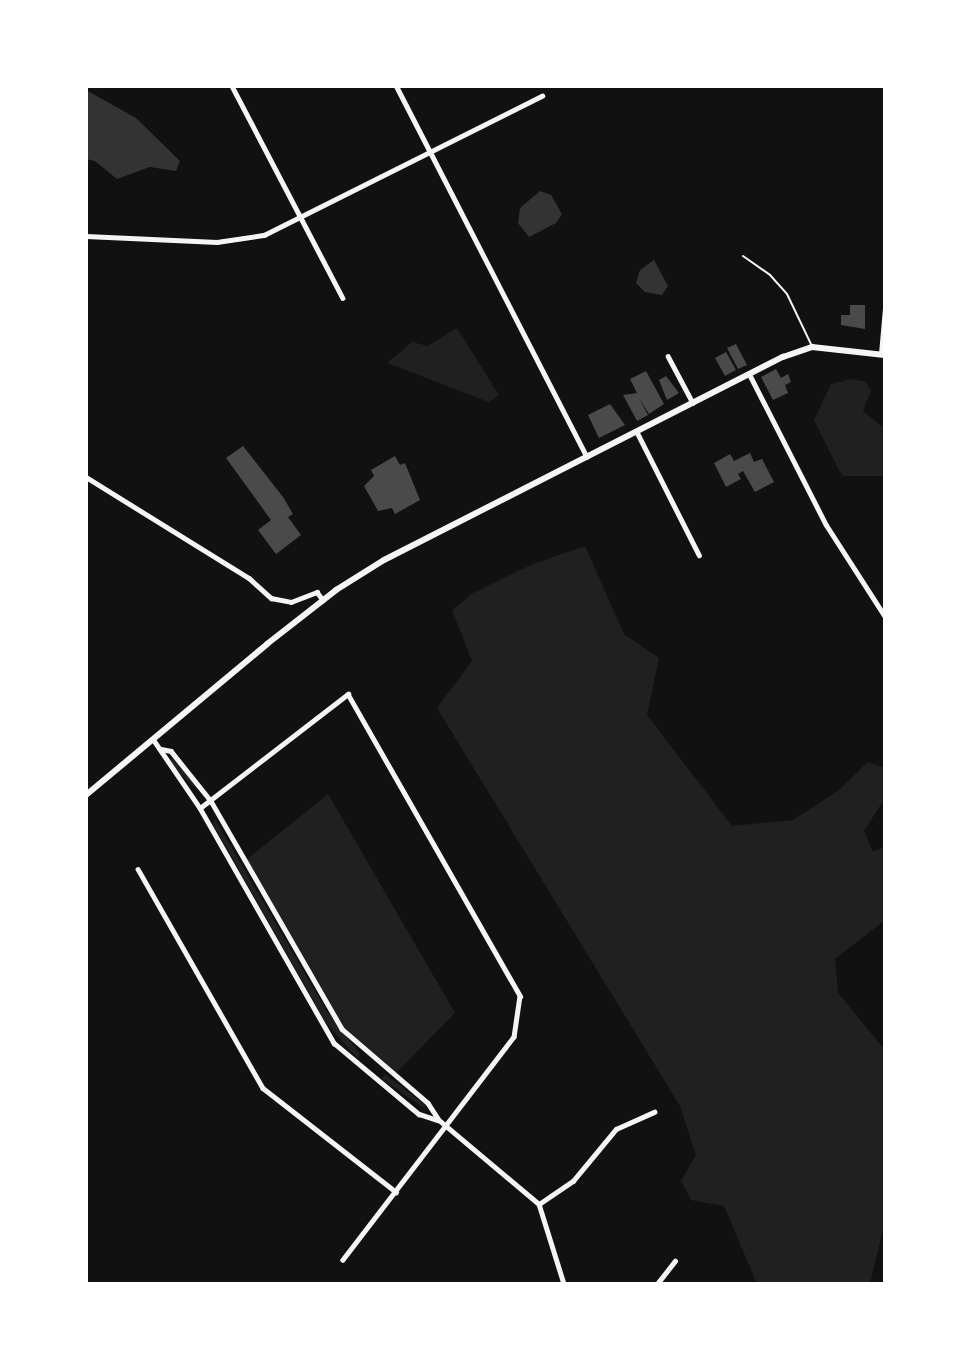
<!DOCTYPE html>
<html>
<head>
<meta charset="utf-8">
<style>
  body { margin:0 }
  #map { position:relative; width:971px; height:1370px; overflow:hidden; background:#111; font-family:Arial,sans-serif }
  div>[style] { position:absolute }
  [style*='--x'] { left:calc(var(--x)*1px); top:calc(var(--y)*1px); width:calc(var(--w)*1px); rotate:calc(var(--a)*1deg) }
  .green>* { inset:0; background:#202020 }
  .water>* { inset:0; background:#333 }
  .building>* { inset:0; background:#4a4a4a }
  .service>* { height:2px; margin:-1px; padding:0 1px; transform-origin:1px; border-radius:1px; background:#f5f5f5 }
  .minor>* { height:4.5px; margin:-2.25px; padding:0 2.25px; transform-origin:2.25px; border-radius:2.25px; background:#f5f5f5 }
  .tertiary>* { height:5px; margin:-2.5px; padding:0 2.5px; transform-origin:2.5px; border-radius:2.5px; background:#f5f5f5 }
  .secondary>* { height:6px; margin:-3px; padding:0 3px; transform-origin:3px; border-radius:3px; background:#f5f5f5 }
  span { translate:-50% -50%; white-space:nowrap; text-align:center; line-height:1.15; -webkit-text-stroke:5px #fff; paint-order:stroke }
  .frame { position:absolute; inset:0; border:88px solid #fff; pointer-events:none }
</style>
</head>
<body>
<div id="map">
  <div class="green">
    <div style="clip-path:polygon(457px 328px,499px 395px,489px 402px,387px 363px,412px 342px,428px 346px)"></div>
    <div style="clip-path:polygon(852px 379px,866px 382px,871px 391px,863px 411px,885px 429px,885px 476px,842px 476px,814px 420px,831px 384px)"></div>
    <div style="clip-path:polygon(585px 546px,624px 634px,659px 658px,647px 715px,732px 826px,793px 820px,839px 790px,868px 762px,885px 768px,885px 798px,864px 831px,873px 852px,885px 846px,885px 920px,835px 959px,838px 993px,885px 1050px,885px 1222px,870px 1284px,757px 1284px,724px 1206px,691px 1200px,681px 1181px,696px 1155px,680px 1106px,437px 708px,472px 661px,452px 610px,473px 593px,533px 564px)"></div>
    <div style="clip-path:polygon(173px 758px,198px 786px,197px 790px,169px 762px)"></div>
    <div style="clip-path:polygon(328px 794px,455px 1013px,394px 1075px,342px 1029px,245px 861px)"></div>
    <div style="clip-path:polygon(215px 819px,326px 1010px,360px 1054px,358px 1059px,326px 1023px,213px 824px)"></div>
    <div style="clip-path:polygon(385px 1074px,425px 1105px,425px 1109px,382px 1079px)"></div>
  </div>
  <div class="water">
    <div style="clip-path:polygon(86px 90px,136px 118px,180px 161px,176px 171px,150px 167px,117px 179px,95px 161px,86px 159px)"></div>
    <div style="clip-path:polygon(540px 191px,551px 195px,562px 214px,556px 223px,529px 237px,518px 223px,520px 208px)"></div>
    <div style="clip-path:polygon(654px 260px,668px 286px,662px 295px,645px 292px,636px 283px,640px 270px)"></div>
  </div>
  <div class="building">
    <div style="clip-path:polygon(850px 305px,865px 305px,865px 329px,841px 325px,841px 315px,850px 315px)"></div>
    <div style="clip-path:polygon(736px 344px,747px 365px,738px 369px,727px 348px)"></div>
    <div style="clip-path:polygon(726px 352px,736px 370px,725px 376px,715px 358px)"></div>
    <div style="clip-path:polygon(776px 369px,781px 378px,788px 374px,791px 382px,785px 385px,788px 393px,773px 400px,761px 377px)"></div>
    <div style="clip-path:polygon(646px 371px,664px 404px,649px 414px,639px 398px,648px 415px,637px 421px,623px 395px,637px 393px,630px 379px)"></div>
    <div style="clip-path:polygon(666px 376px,679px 393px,667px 400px,659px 380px)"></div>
    <div style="clip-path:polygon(610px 404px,625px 425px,599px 438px,588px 415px)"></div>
    <div style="clip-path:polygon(243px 446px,283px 497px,293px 514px,288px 517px,301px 535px,276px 554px,258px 530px,271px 520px,226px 458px)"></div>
    <div style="clip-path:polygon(750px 453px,754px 462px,762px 459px,774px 482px,755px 492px,743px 471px,738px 474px,741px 479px,726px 487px,714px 463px,730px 454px,734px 461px)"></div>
    <div style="clip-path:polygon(395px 456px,400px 465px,405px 463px,420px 500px,395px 514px,392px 508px,378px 511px,364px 486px,374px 476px,371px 470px)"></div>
  </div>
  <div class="service">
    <div style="--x:743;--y:256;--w:33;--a:35"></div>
    <div style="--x:770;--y:275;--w:25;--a:48"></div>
    <div style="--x:787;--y:294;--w:55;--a:64.4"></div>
  </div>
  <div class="minor">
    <div style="--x:232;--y:86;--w:239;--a:62.4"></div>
    <div style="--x:86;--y:236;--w:131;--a:2.6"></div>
    <div style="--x:217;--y:242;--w:48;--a:-8.5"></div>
    <div style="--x:264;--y:235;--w:311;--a:-26.6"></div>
    <div style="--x:881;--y:354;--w:46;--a:-85"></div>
    <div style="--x:668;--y:356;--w:53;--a:62"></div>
    <div style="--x:637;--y:432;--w:138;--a:63.2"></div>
    <div style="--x:86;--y:477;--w:192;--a:31.8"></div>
    <div style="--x:249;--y:578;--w:30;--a:42"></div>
    <div style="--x:271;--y:598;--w:20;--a:11"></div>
    <div style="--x:291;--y:602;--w:28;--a:-21"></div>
    <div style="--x:317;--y:592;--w:10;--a:53"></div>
    <div style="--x:153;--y:739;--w:83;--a:55.7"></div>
    <div style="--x:200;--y:808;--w:271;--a:60.3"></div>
    <div style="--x:334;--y:1043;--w:111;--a:39.9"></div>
    <div style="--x:419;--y:1114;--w:20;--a:18"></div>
    <div style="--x:161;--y:749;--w:10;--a:11"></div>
    <div style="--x:171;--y:751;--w:64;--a:51.3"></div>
    <div style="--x:211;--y:801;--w:263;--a:60.1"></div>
    <div style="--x:342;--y:1029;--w:113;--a:40.7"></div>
    <div style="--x:428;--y:1103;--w:20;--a:57"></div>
    <div style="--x:439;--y:1120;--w:131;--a:40"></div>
    <div style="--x:539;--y:1204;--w:84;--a:72.6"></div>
    <div style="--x:200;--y:808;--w:187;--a:-37.6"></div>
    <div style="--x:348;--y:694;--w:348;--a:60.3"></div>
    <div style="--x:520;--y:996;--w:41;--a:98.3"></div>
    <div style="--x:514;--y:1037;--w:281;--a:127.5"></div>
    <div style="--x:138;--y:869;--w:252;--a:60.3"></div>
    <div style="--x:263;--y:1088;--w:169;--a:38"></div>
    <div style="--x:539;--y:1204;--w:41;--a:-34.1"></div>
    <div style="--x:573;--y:1181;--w:67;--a:-50.4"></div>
    <div style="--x:616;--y:1129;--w:42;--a:-24.1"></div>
    <div style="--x:657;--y:1284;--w:29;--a:-52"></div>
  </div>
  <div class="tertiary">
    <div style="--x:396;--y:86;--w:417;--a:62.8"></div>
    <div style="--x:749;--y:374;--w:169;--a:63"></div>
    <div style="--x:826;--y:525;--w:109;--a:57.3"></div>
  </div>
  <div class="secondary">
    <div style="--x:86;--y:795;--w:236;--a:-39.8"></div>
    <div style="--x:267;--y:644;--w:88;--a:-38"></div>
    <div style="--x:336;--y:590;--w:57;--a:-32"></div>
    <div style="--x:384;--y:560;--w:448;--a:-27"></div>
    <div style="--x:783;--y:357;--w:31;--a:-19"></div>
    <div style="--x:812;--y:347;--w:73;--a:6.3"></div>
  </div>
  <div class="frame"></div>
</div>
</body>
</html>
